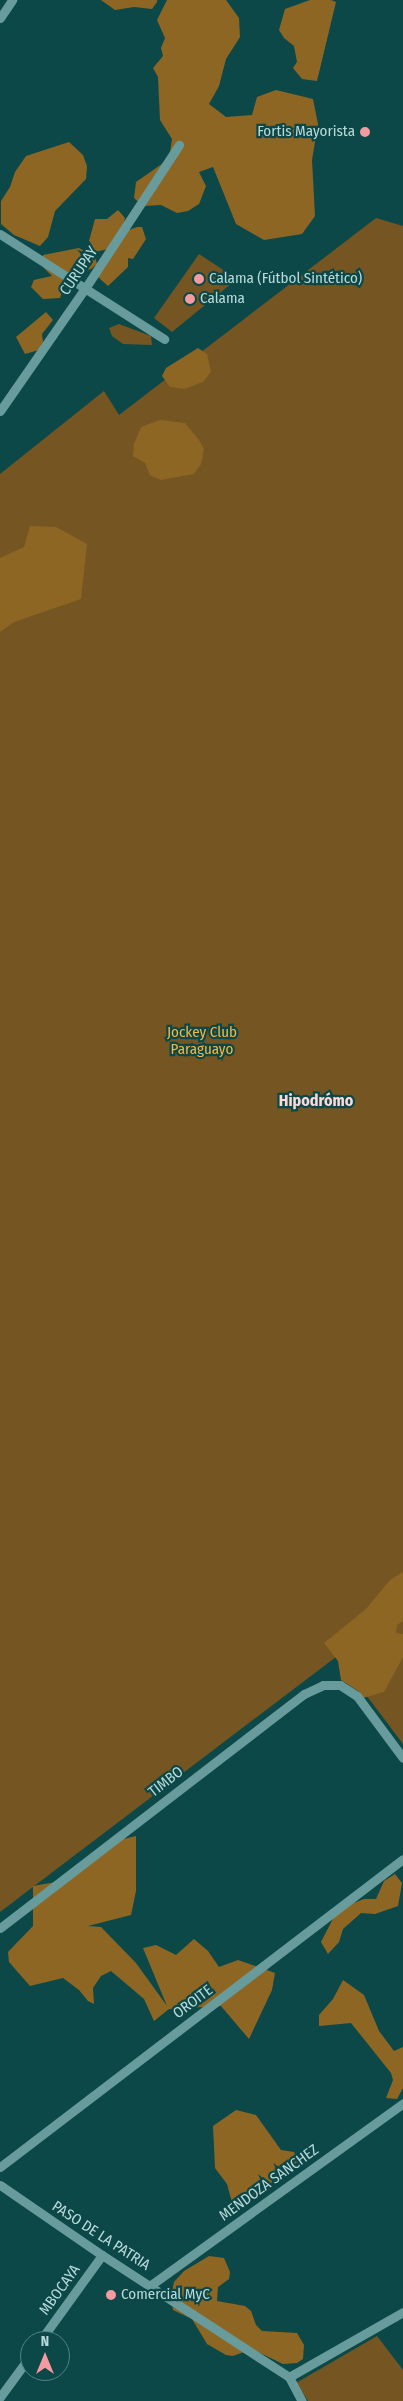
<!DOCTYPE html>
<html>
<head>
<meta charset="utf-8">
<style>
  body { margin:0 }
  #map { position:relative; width:403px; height:2401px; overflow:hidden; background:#0d4849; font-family:"Fira Sans Condensed",sans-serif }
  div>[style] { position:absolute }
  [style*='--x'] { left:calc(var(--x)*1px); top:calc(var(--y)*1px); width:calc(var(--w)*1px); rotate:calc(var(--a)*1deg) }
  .green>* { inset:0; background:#755521 }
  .forest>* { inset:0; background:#8e6624 }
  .minor>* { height:9px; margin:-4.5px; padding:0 4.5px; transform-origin:4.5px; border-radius:4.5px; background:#689b9b }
  .dots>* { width:14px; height:14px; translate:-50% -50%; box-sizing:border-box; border:2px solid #0d4849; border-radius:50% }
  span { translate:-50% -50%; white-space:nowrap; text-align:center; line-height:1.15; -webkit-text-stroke:4.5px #0d4849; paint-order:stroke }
  .poi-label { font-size:15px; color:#b9dada }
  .right { translate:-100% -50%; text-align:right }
  .left { translate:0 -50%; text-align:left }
  .street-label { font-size:15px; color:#b9dada }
  .park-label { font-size:15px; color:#fab540 }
  .neighbourhood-label { font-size:16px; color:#fcd9d9; font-weight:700 }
  .north { position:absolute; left:20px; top:2331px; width:50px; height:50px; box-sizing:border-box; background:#0d4849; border:1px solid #528283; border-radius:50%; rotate:0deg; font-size:14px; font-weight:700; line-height:20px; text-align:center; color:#b9dada }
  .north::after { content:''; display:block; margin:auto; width:18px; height:22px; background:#f49aa0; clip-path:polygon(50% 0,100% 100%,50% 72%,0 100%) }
</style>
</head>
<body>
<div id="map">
  <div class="green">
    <div style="clip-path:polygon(376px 218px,403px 226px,403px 1606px,0 1912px,0 474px,104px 391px,119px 415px)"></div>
    <div style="clip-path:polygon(199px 254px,237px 279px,172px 332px,154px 318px)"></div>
    <div style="clip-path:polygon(119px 324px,151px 336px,152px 345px,123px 344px,112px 336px,109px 328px)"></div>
    <div style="clip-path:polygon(403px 1611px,403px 1744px,339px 1659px)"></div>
    <div style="clip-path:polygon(377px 2336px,403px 2370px,403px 2401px,308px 2401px,296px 2383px)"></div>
  </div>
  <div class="forest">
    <div style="clip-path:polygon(101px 0,157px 0,157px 2px,152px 9px,134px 7px,115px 10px)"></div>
    <div style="clip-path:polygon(167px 0,226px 0,239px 18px,240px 37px,226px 59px,219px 86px,209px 104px,226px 117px,252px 115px,257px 97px,276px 90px,313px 99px,318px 124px,312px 160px,315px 216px,302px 234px,264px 240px,236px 224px,213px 167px,199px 172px,206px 186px,199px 204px,188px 211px,177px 213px,161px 205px,143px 206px,134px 198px,136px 182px,169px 159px,172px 139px,160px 120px,158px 77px,153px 68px,163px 56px,161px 48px,165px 38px,157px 20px)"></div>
    <div style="clip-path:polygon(310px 0,331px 0,336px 2px,317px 81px,302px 79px,293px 68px,297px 62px,294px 46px,284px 38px,279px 30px,285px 9px)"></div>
    <div style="clip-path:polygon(69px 142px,83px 155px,87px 166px,86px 179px,55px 211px,48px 237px,40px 246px,14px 235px,1px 224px,1px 201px,10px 187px,15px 172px,26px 156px)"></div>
    <div style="clip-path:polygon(118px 210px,125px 218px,123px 228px,108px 249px,95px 252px,89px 241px,95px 219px,107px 219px)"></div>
    <div style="clip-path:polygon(137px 227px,142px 227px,146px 239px,133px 259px,128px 258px,128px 267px,108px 286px,98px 277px,124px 232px)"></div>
    <div style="clip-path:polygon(79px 248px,95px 257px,97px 264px,91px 269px,68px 275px,60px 298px,43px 299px,31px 287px,34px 280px,52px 276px,43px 267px,43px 255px)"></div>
    <div style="clip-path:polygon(46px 312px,53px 320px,42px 334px,43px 342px,39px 350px,25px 354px,16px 337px)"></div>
    <div style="clip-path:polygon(198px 348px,207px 354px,211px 372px,203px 382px,184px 389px,170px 387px,162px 376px,166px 368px)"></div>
    <div style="clip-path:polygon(160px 420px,185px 423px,199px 440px,204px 449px,201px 464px,194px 474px,161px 480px,150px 475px,145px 463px,133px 456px,134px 444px,141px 427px)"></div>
    <div style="clip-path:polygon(30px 526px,56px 527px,87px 544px,81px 599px,14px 622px,0 632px,0 558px,24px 547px)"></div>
    <div style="clip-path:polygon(403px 1572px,403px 1621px,397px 1625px,396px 1633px,403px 1634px,403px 1657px,384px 1692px,363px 1698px,358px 1691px,341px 1680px,338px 1661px,324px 1643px,366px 1609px,390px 1580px)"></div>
    <div style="clip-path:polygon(136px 1836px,136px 1891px,131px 1915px,88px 1926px,101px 1927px,136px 1963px,167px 2006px,143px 1948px,156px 1945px,176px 1955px,194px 1939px,208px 1951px,219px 1967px,238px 1960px,275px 1973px,272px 1990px,249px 2039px,221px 2006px,169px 2009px,154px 2021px,144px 1999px,111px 1971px,101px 1976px,93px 1988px,94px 2004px,88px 2001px,79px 1990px,63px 1978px,30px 1986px,9px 1962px,8px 1952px,33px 1926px,33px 1886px,62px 1881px,111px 1842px)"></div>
    <div style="clip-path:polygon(395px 1874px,402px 1883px,398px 1906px,375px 1914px,361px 1913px,343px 1929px,339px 1942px,328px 1954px,321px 1942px,338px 1909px,364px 1899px,376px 1899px,384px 1881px)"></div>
    <div style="clip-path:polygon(343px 1980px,364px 1995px,379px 2031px,394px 2051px,403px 2047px,403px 2088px,397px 2099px,386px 2098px,393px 2080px,391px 2073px,351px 2023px,319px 2026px,319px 2015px,333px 1999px)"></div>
    <div style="clip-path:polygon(236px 2110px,256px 2115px,281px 2150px,294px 2152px,298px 2161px,288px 2172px,272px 2181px,269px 2190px,252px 2200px,233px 2206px,227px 2184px,215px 2168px,213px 2126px)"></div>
    <div style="clip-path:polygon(209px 2256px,224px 2258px,230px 2272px,229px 2279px,218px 2287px,217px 2301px,245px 2306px,251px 2311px,256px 2325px,262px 2331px,297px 2333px,304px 2345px,303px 2359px,297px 2363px,283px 2364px,252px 2349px,233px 2356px,226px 2355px,207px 2344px,192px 2319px,173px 2310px,171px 2296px,174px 2282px,184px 2271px)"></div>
  </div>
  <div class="minor">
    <div style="--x:0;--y:18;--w:22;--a:-56"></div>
    <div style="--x:0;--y:234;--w:195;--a:32.6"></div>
    <div style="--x:0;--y:411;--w:151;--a:-55.3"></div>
    <div style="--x:86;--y:287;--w:170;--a:-56.8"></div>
    <div style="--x:0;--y:1928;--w:384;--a:-37.6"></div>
    <div style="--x:304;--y:1694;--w:21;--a:-25"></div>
    <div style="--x:323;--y:1685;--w:17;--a:0"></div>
    <div style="--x:340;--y:1685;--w:20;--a:33"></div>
    <div style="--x:357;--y:1696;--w:77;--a:53.4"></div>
    <div style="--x:0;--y:2167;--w:507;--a:-37.39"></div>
    <div style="--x:0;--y:2185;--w:124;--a:34.5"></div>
    <div style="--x:102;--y:2255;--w:223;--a:33.1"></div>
    <div style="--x:289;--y:2377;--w:27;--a:62"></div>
    <div style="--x:151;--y:2285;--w:311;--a:-35.8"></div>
    <div style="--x:40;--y:2341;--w:106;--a:-54.2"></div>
    <div style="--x:289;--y:2377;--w:131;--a:-29.7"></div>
    <div style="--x:0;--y:2397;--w:51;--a:-53.8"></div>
  </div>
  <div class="dots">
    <div style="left:365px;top:132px;background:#f49aa0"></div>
    <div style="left:199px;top:279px;background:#f49aa0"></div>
    <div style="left:190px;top:299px;background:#f49aa0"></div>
    <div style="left:111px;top:2295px;background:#f49aa0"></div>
  </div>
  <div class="poi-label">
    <span class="right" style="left:355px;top:132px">Fortis Mayorista</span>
    <span class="left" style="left:209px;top:279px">Calama (Fútbol Sintético)</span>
    <span class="left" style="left:200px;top:299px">Calama</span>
    <span class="left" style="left:121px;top:2295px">Comercial MyC</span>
  </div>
  <div class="street-label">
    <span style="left:79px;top:271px;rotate:-56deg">CURUPAY</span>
    <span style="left:166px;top:1782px;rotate:-38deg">TIMBO</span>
    <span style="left:193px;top:2002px;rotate:-37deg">OROITE</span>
    <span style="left:269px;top:2183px;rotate:-36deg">MENDOZA SANCHEZ</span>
    <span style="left:101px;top:2236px;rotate:33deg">PASO DE LA PATRIA</span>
    <span style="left:60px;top:2290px;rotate:-54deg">MBOCAYA</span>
  </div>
  <div class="park-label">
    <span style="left:202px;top:1041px">Jockey Club<br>Paraguayo</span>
  </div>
  <div class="neighbourhood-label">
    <span style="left:316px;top:1101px">Hipodrómo</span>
  </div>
  <div class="north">N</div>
</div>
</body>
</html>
